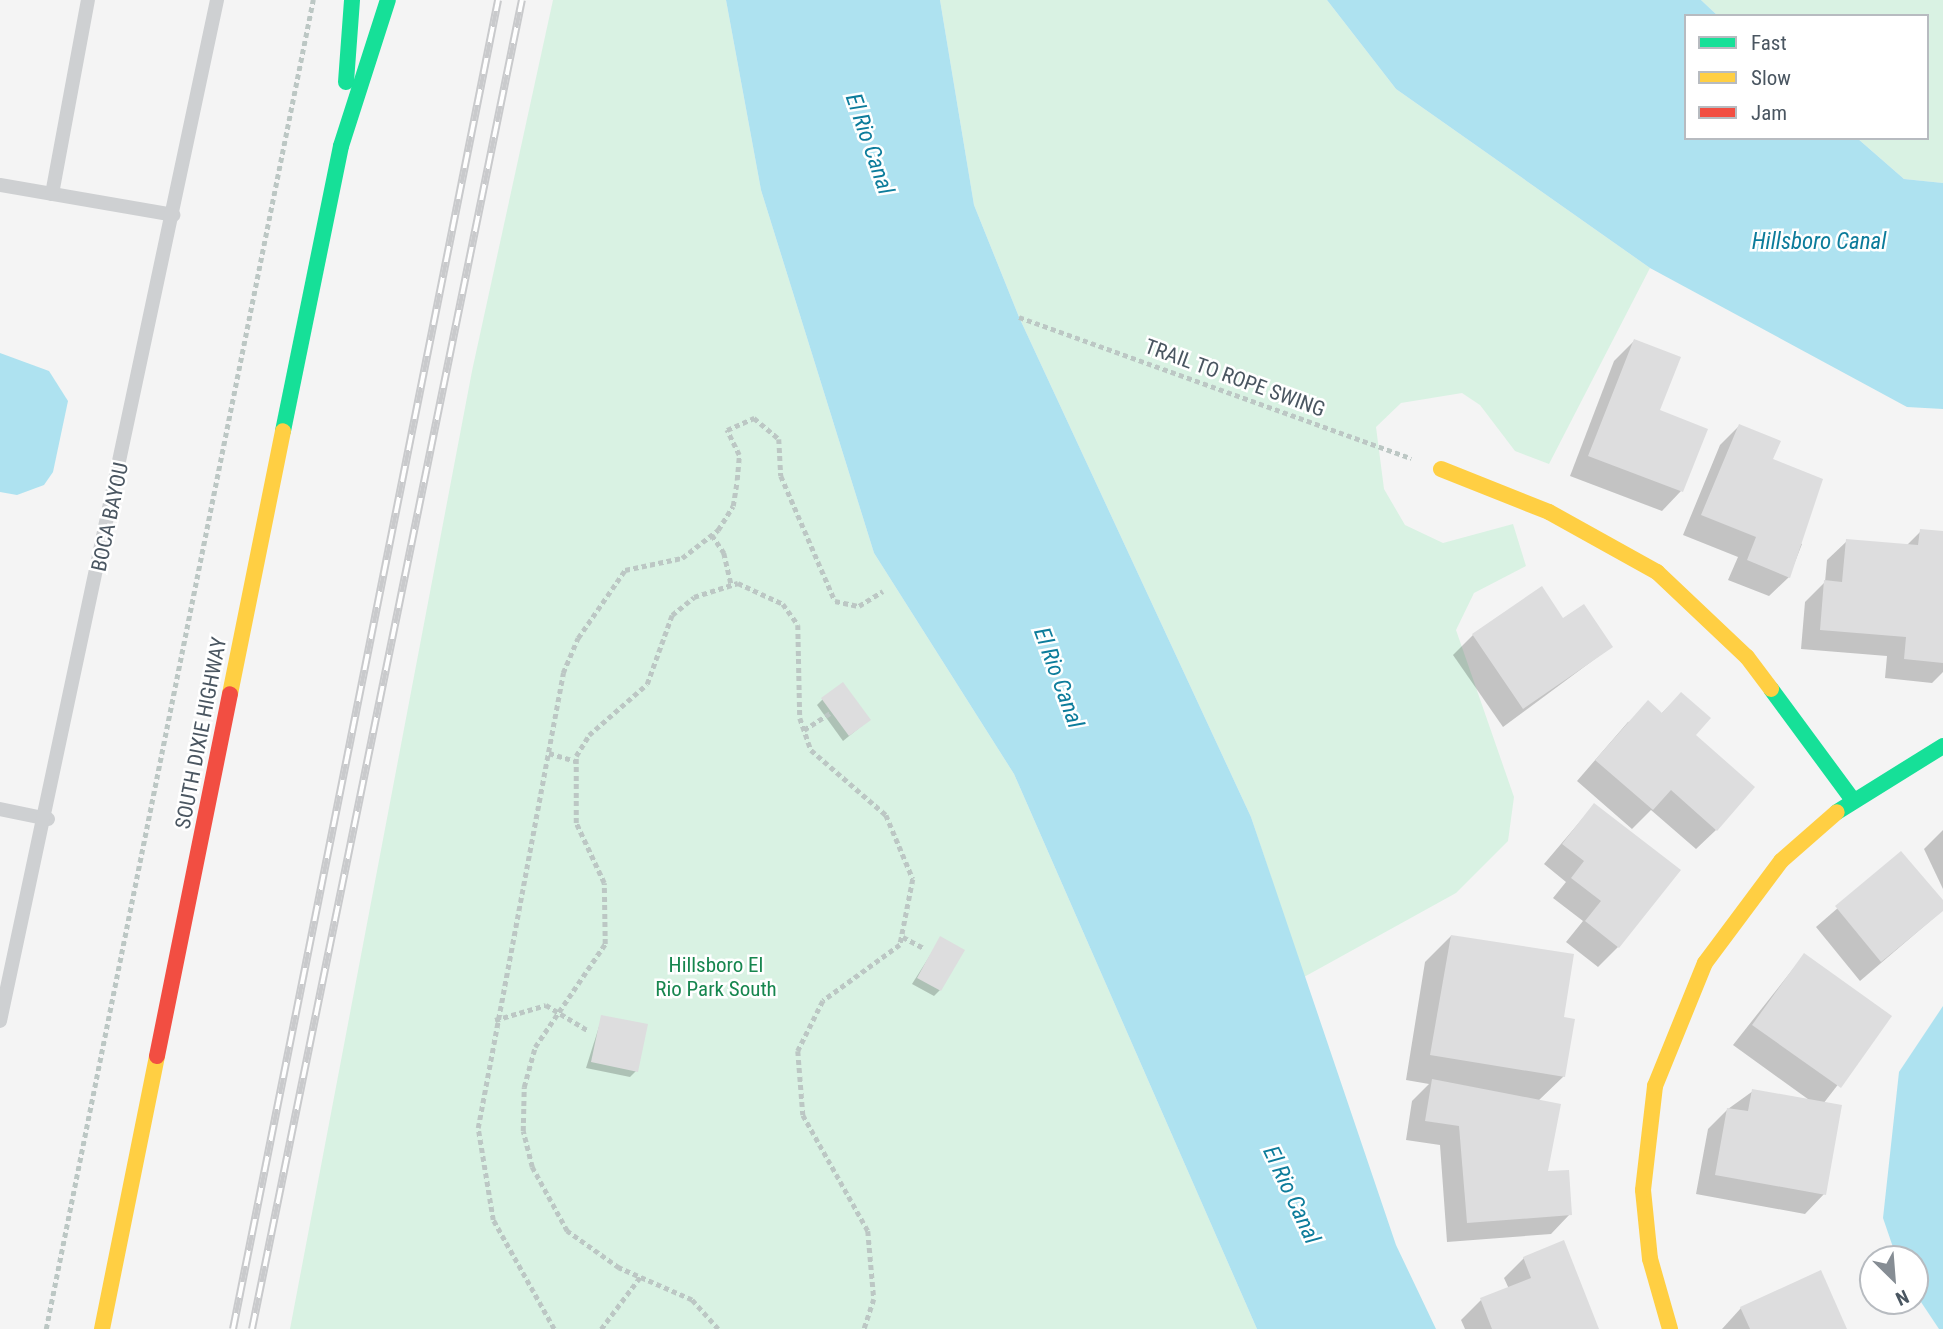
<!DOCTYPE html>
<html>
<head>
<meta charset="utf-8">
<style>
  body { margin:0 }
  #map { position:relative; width:1943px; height:1329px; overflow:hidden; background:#f4f4f4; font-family:"Roboto Condensed",sans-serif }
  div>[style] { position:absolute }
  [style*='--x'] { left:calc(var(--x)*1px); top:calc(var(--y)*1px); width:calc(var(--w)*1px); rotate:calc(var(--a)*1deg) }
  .green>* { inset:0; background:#d9f2e3 }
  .water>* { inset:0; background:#aee2f0 }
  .shadow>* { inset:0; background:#0003 }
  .building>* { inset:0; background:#ddddde }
  .path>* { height:4.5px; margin-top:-2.25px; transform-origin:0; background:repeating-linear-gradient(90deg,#bcc7c4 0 5px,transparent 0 8.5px) }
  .lane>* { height:14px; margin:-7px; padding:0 7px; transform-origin:7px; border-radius:7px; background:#ced0d2 }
  .fast>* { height:16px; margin:-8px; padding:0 8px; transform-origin:8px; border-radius:8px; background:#16e098 }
  .slow>* { height:16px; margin:-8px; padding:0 8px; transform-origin:8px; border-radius:8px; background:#ffcf43 }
  .jam>* { height:16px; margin:-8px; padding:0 8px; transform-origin:8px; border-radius:8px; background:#f24e42 }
  .rail>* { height:8px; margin-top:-4px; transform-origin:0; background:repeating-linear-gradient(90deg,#fff 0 16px,#c9cacc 0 32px); box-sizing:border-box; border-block:2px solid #c9cacc }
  span { translate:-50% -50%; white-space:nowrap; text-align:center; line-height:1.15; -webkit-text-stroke:5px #fff; paint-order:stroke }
  .street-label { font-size:21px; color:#4a5661 }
  .park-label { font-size:21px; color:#17864f }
  .water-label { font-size:23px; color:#0c7c9b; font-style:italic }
  .legend { position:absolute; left:1684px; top:14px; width:245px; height:126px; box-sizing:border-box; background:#fff; border:2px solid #b7bbc0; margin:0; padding:9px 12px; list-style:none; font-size:21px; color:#4a5661 }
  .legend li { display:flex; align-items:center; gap:14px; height:35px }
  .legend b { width:35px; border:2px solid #b7bbc0 }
  .north { position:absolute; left:1859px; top:1245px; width:70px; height:70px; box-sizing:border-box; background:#fff; border:2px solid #b7bbc0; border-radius:50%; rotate:155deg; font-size:19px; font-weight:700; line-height:28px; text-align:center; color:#4a5661 }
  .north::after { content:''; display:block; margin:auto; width:24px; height:32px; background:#868d94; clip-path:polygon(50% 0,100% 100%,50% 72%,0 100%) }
</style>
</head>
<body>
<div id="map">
  <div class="green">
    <div style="clip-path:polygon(553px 0,726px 0,761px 190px,874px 553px,1014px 774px,1257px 1329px,290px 1329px,472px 371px)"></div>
    <div style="clip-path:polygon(940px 0,1327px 0,1396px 89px,1650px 268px,1549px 464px,1515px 451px,1480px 405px,1462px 393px,1401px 403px,1376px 427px,1384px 489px,1405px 525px,1443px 543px,1513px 524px,1526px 566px,1474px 593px,1456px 630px,1514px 797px,1508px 841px,1456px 893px,1304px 977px,1251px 817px,1019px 317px,974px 205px)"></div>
    <div style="clip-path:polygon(1701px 0,1943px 0,1943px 183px,1904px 179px,1857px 138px,1927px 138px,1927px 16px,1718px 16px)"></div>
  </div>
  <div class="water">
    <div style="clip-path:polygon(726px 0,940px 0,974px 205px,1019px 317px,1251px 817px,1396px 1245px,1436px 1329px,1257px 1329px,1014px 774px,874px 553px,761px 190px)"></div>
    <div style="clip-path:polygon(1327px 0,1701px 0,1718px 16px,1686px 16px,1686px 138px,1857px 138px,1904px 179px,1943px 183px,1943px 409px,1907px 407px,1650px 268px,1396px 89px)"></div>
    <div style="clip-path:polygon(0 353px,49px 371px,68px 401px,53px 472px,44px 485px,17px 495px,0 492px)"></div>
    <div style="clip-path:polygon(1943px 1006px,1943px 1329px,1939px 1329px,1915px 1293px,1915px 1259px,1897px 1259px,1883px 1218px,1899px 1072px)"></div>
  </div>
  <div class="shadow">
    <div style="clip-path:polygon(1634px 341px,1681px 491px,1662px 511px,1570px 476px,1614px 361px)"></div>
    <div style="clip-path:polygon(1739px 426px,1771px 460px,1796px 541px,1802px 544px,1789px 577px,1769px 596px,1728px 580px,1738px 557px,1683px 535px,1720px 445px)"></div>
    <div style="clip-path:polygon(1921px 531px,1943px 533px,1943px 672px,1932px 683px,1885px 678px,1887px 656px,1801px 649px,1805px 602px,1825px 582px,1827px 560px,1847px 541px,1906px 546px)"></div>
    <div style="clip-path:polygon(1563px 620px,1611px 647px,1503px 727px,1453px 655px,1473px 635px)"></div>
    <div style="clip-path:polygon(1681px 694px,1716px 830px,1696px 849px,1651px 810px,1632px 829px,1577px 781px,1628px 722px,1661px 714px)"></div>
    <div style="clip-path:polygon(823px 699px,869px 720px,843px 741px,817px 705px)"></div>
    <div style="clip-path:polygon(1594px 805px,1618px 947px,1598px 967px,1566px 942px,1583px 921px,1553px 898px,1566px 882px,1544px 864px)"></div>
    <div style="clip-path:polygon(1943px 830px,1943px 889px,1924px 849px)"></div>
    <div style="clip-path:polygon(1901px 853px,1943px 910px,1860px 981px,1816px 927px)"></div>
    <div style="clip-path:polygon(1451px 936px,1562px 1019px,1564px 1076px,1538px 1101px,1546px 1173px,1570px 1214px,1551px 1234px,1447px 1242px,1440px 1145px,1406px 1140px,1412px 1101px,1429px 1084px,1406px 1080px,1425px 962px)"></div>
    <div style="clip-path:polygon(941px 938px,940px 990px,934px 996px,912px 984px)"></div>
    <div style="clip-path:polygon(1804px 955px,1890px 1017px,1823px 1104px,1824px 1194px,1805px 1214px,1696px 1194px,1708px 1129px,1728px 1109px,1753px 1091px,1812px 1102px,1733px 1045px)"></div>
    <div style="clip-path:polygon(602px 1017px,636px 1071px,630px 1077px,586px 1068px)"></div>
    <div style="clip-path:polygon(1524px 1258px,1597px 1329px,1465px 1329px,1461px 1320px,1481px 1300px,1509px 1289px,1504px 1278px)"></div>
    <div style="clip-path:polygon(1741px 1308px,1845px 1329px,1722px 1329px)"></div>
  </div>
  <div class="building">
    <div style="clip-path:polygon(1634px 339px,1681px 357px,1660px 410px,1708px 429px,1683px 492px,1588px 456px)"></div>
    <div style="clip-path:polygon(1739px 424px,1781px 441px,1773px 459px,1823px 479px,1790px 578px,1747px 560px,1756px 537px,1701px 515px)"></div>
    <div style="clip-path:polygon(1920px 529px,1943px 531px,1943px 663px,1904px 659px,1906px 637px,1820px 630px,1824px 580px,1842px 582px,1846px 539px,1918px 545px)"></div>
    <div style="clip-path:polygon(1542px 586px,1563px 618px,1584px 604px,1613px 647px,1523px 709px,1472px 634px)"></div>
    <div style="clip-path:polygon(843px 682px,871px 720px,849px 736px,821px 698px)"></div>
    <div style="clip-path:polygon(1681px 692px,1711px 718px,1696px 735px,1755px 787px,1717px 831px,1671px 790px,1653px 810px,1595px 760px,1648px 700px,1662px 713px)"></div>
    <div style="clip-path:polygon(1594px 803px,1681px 870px,1619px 948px,1585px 921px,1601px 901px,1571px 878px,1584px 861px,1562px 844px)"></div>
    <div style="clip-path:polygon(1901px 851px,1943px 900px,1943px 911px,1881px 962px,1835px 906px)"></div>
    <div style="clip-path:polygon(1451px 935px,1574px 954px,1564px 1017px,1575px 1019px,1565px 1077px,1430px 1055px)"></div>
    <div style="clip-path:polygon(940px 936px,965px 950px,941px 991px,917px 978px)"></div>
    <div style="clip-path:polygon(1804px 953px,1892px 1016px,1841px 1088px,1752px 1025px)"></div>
    <div style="clip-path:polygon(601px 1015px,648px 1024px,638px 1072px,591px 1062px)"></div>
    <div style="clip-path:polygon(1432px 1079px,1561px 1104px,1548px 1171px,1569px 1170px,1572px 1215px,1467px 1223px,1459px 1126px,1425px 1121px)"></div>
    <div style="clip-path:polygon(1752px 1089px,1842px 1105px,1826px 1195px,1715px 1175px,1727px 1108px,1748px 1111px)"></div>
    <div style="clip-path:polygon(1564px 1240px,1599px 1329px,1492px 1329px,1480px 1298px,1531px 1278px,1523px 1257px)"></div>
    <div style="clip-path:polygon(1821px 1270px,1847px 1329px,1750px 1329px,1740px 1307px)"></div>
  </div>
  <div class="path">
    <div style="--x:1019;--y:317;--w:417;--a:19.8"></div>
    <div style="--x:712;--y:535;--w:22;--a:56"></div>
    <div style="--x:724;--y:553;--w:32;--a:77"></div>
    <div style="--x:804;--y:730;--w:33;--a:-33"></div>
    <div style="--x:549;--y:753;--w:27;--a:17"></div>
    <div style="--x:903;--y:937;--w:24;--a:28"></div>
    <div style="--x:495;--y:1020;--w:53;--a:-16.4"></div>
    <div style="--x:546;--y:1005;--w:50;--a:31.2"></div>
    <div style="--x:46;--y:1329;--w:1356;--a:-78.64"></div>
    <div style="--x:554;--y:1329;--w:125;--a:-119.2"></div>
    <div style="--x:493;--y:1220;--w:93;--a:-99.3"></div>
    <div style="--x:478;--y:1128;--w:463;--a:-79.4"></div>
    <div style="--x:563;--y:673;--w:38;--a:-67"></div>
    <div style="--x:578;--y:638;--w:83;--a:-55.3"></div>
    <div style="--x:625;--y:570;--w:58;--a:-11.9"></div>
    <div style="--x:682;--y:558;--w:46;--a:-37.9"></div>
    <div style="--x:718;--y:530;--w:28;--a:-58"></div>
    <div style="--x:733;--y:506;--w:26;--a:-81"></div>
    <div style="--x:737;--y:480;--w:25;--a:-85"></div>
    <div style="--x:739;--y:455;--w:28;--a:-116"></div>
    <div style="--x:727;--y:430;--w:30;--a:-24"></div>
    <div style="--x:754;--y:418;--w:33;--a:40"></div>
    <div style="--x:779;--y:439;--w:37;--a:87"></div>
    <div style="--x:781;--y:476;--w:136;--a:66.6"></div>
    <div style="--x:835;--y:601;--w:25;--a:12"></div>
    <div style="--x:859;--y:606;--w:28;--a:-32"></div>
    <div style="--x:601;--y:1329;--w:65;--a:-53.1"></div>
    <div style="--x:718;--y:1329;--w:39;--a:-132"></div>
    <div style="--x:692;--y:1300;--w:80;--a:-156.3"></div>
    <div style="--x:619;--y:1268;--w:64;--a:-144.6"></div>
    <div style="--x:567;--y:1231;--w:73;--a:-118.7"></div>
    <div style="--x:532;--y:1167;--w:37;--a:-104"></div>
    <div style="--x:523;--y:1131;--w:44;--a:-88.7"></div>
    <div style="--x:524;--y:1087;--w:41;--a:-74.6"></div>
    <div style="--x:535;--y:1047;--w:125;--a:-55.8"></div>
    <div style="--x:605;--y:944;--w:61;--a:-90.9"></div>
    <div style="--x:604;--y:883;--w:66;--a:-115"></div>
    <div style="--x:576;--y:823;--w:67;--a:-90"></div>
    <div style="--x:576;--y:756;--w:25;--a:-58"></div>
    <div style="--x:589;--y:735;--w:77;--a:-41.3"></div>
    <div style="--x:647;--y:684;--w:73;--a:-70.1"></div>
    <div style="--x:672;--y:615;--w:28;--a:-39"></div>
    <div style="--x:694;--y:597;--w:46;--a:-17.7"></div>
    <div style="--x:738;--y:583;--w:50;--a:25"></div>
    <div style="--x:783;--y:604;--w:26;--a:54"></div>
    <div style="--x:798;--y:625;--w:93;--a:88.8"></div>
    <div style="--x:800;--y:718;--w:34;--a:71"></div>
    <div style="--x:811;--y:750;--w:99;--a:40.9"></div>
    <div style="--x:886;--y:815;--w:69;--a:67.1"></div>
    <div style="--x:913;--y:879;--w:67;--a:101.1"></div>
    <div style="--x:900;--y:945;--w:95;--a:144"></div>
    <div style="--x:823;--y:1001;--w:56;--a:116.6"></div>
    <div style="--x:798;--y:1051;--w:64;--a:85.5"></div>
    <div style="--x:803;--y:1115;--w:133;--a:60.7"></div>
    <div style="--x:868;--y:1231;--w:68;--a:85"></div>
    <div style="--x:874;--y:1299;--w:32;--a:108"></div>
  </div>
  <div class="lane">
    <div style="--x:0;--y:185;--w:176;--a:9.8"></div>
    <div style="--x:52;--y:194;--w:197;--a:-79.5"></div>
    <div style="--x:0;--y:809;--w:49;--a:11.8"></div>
    <div style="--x:0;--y:1021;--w:1044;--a:-78"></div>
  </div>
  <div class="fast">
    <div style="--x:346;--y:82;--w:82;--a:-85.8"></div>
    <div style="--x:283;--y:431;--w:291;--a:-78.5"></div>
    <div style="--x:341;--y:146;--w:153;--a:-72.2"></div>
    <div style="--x:1771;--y:689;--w:137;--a:53.6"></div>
    <div style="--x:1837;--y:812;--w:125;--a:-31.9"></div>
  </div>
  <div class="slow">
    <div style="--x:1441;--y:469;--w:116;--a:21.7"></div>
    <div style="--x:1549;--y:512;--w:124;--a:29.1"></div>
    <div style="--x:1657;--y:572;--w:124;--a:43.4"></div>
    <div style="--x:1747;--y:657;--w:40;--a:53"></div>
    <div style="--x:230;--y:694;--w:268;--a:-78.6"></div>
    <div style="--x:102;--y:1329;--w:278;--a:-78.6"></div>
    <div style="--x:1670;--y:1329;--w:73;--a:-105.9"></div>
    <div style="--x:1650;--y:1259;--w:69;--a:-95.8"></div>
    <div style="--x:1643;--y:1190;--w:105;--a:-83.4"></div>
    <div style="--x:1655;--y:1086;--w:133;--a:-67.9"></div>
    <div style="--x:1705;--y:963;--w:127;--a:-53.3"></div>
    <div style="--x:1781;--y:861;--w:74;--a:-41.2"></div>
  </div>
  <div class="jam">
    <div style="--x:157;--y:1056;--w:369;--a:-78.6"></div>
  </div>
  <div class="rail">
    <div style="--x:233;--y:1329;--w:1355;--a:-78.72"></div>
    <div style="--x:252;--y:1329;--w:1356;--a:-78.52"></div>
  </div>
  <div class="street-label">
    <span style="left:1235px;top:378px;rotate:20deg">TRAIL TO ROPE SWING</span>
    <span style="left:110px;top:517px;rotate:-78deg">BOCA BAYOU</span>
    <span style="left:201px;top:733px;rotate:-79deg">SOUTH DIXIE HIGHWAY</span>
  </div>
  <div class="park-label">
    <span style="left:716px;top:977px">Hillsboro El<br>Rio Park South</span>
  </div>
  <div class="water-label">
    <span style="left:869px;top:144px;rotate:71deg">El Rio Canal</span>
    <span style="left:1819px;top:242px">Hillsboro Canal</span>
    <span style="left:1058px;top:678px;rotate:70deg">El Rio Canal</span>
    <span style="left:1291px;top:1195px;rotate:65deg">El Rio Canal</span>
  </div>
  <ul class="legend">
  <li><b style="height:9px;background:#16e098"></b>Fast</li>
  <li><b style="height:9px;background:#ffcf43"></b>Slow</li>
  <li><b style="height:9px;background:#f24e42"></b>Jam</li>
  </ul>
  <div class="north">N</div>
</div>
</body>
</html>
